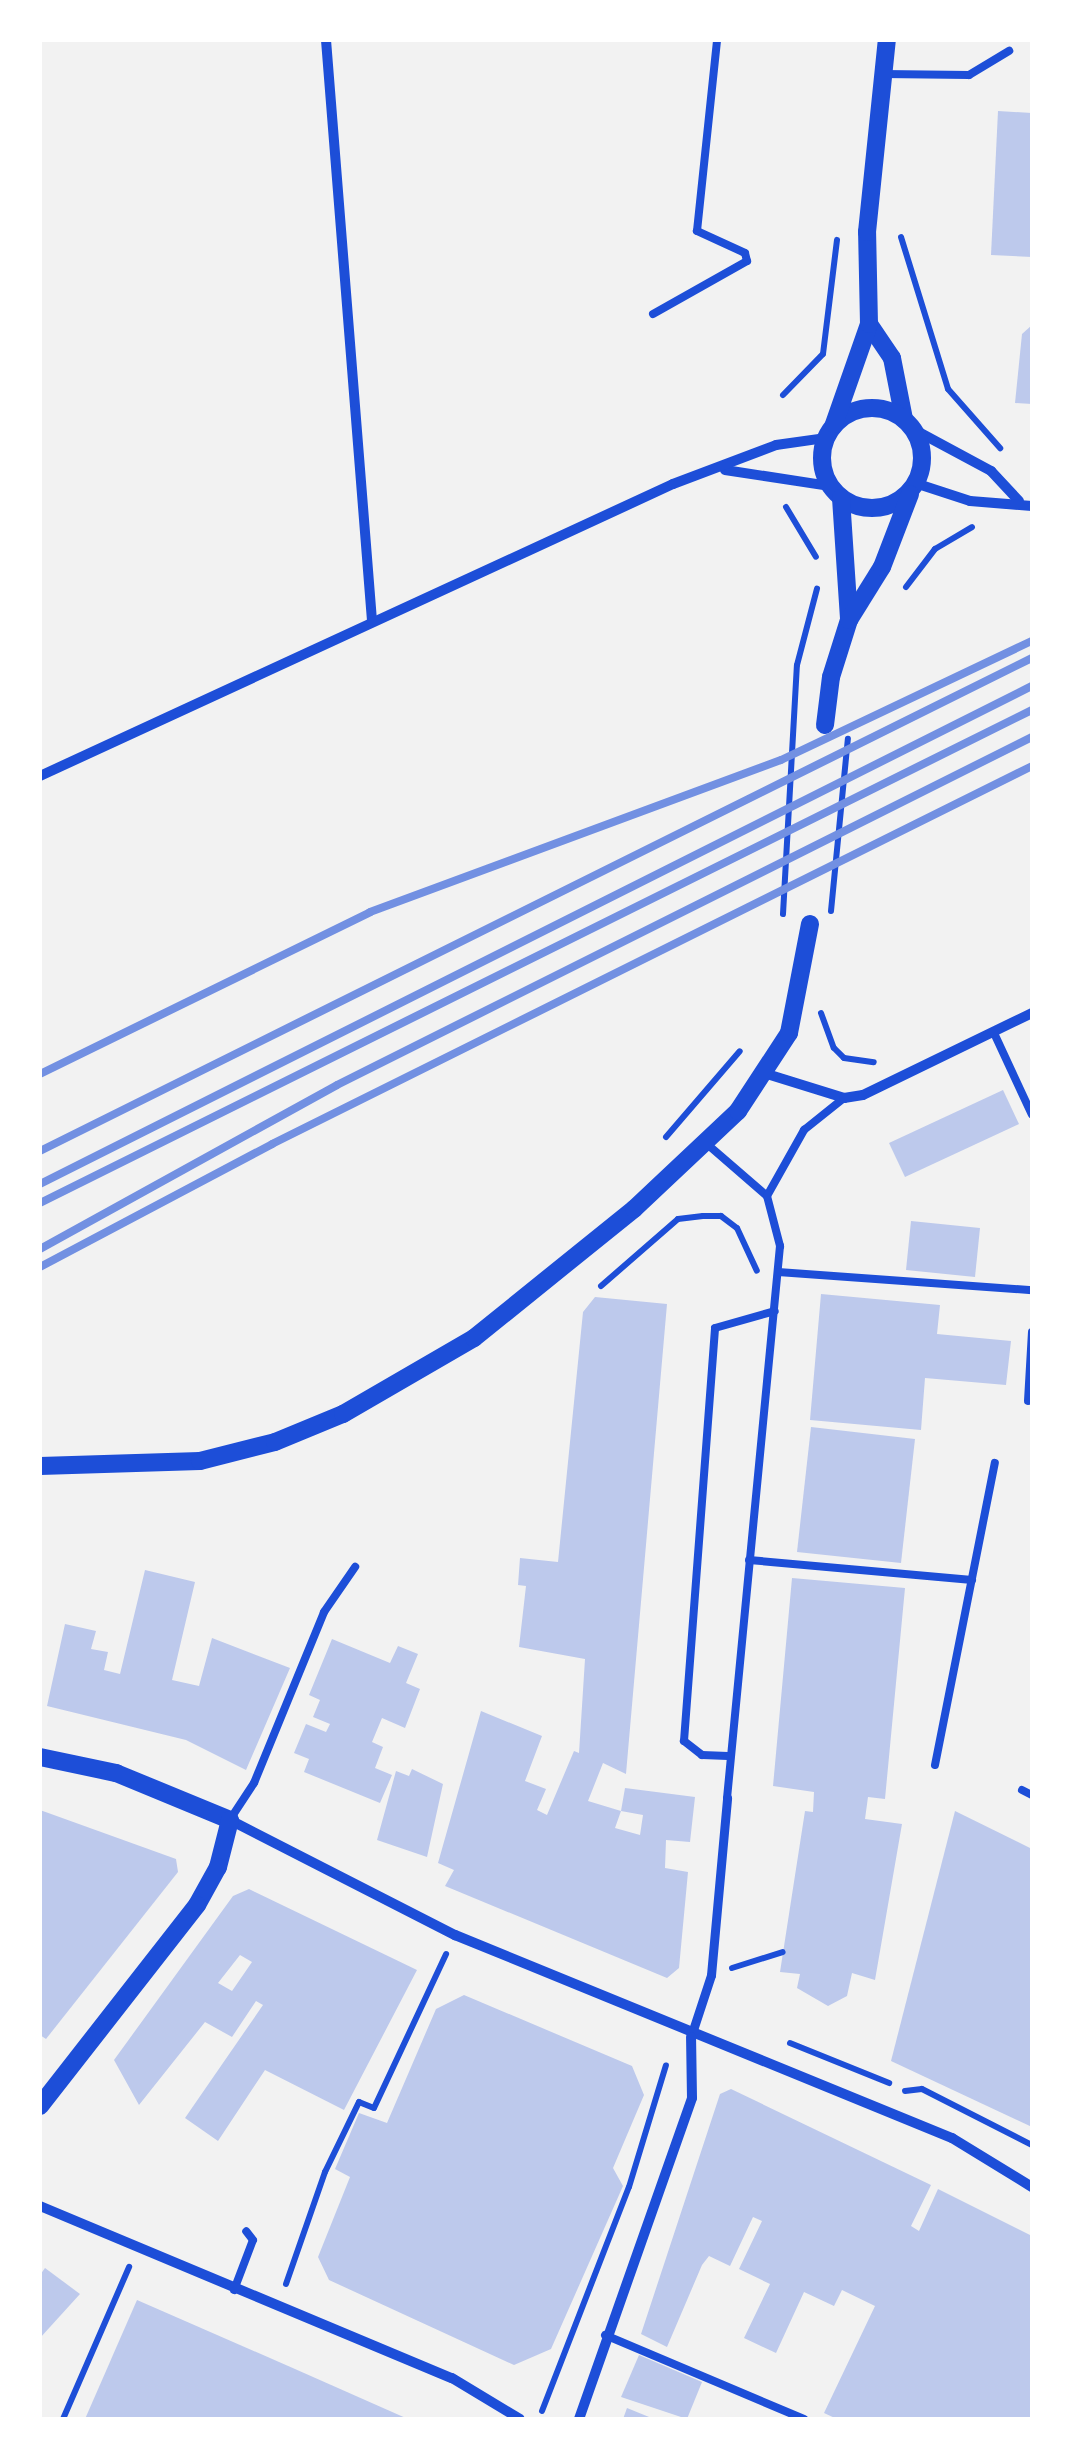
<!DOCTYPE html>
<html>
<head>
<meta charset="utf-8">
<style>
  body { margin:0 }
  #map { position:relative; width:1072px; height:2459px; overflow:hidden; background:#f2f2f2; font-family:"Golos Text",sans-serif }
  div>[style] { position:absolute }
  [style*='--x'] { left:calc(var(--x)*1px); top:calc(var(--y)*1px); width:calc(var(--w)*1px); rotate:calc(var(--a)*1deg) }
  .building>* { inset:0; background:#bdc9ec }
  .path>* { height:6px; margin:-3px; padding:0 3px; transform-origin:3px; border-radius:3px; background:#1d4ed8 }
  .service>* { height:8px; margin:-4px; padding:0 4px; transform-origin:4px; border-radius:4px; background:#1d4ed8 }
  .pedestrian>* { height:9px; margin:-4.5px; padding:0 4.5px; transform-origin:4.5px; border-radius:4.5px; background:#1d4ed8 }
  .minor>* { height:10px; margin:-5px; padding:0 5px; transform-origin:5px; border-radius:5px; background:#1d4ed8 }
  .tertiary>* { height:18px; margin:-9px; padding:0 9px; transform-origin:9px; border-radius:9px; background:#1d4ed8 }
  .tertiary>.ring { margin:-9px; padding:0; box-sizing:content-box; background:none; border:18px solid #1d4ed8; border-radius:50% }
  .rail>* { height:8px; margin:-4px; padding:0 4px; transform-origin:4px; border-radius:4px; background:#7290e2 }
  span { translate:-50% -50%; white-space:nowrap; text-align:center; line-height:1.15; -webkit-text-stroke:10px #fff; paint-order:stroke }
  .frame { position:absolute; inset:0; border:42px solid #fff; pointer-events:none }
</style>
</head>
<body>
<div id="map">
  <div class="building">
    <div style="clip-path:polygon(998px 111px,1032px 113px,1032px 257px,991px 255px)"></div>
    <div style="clip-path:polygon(1032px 325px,1032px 404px,1015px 403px,1022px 334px)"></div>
    <div style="clip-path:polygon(1003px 1090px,1019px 1124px,905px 1177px,889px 1143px)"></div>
    <div style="clip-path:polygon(911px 1221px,980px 1228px,975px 1277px,906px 1270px)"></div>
    <div style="clip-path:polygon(821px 1294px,940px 1305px,937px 1334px,1011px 1341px,1006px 1385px,925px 1378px,921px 1430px,810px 1420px)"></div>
    <div style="clip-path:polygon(evenodd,595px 1297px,667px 1304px,626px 1774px,603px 1763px,588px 1801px,621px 1811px,625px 1788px,695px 1797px,690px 1842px,666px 1840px,665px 1868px,688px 1872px,679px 1968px,667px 1978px,445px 1886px,454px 1870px,438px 1863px,481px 1711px,542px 1736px,525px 1781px,546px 1789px,537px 1810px,547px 1815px,574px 1751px,579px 1753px,585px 1659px,519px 1647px,526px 1586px,518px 1585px,520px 1558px,558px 1562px,583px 1312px,595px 1297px,621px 1811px,643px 1815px,640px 1835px,615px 1828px,621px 1811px)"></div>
    <div style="clip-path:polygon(811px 1427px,915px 1439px,901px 1563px,797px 1552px)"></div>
    <div style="clip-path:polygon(145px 1570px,195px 1582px,172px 1680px,199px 1686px,212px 1638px,290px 1668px,246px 1770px,186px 1740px,47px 1706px,65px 1624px,96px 1631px,91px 1649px,108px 1652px,104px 1670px,120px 1674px)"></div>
    <div style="clip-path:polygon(792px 1578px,905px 1588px,885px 1799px,868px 1797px,865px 1819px,902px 1824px,875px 1980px,852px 1973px,847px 1996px,828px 2006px,797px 1988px,800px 1974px,780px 1972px,805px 1811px,813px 1812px,814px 1792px,773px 1786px)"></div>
    <div style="clip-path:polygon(332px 1639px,390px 1663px,398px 1646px,418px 1654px,406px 1683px,420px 1689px,405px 1728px,382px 1718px,372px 1742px,383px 1747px,375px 1768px,392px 1775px,380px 1803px,304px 1772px,309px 1759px,294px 1753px,306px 1724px,326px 1732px,330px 1724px,313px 1717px,320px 1700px,309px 1695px)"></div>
    <div style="clip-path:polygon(412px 1769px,443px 1784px,427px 1857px,377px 1840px,396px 1771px,409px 1776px)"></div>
    <div style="clip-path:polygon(40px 1810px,176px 1859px,178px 1872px,46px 2039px,40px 2035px)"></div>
    <div style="clip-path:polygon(955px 1811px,1032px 1849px,1032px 2127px,891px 2061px)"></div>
    <div style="clip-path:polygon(evenodd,249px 1889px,417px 1970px,344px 2110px,265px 2070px,218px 2141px,185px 2118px,263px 2005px,256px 2001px,232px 2037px,205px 2022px,139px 2105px,114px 2060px,233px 1896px,249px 1889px,240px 1955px,252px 1962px,232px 1991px,218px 1983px,240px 1955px)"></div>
    <div style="clip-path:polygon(464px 1995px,632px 2066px,644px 2095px,613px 2168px,623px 2186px,551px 2349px,514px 2365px,329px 2280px,318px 2257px,350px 2177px,335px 2169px,359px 2113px,387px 2123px,436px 2009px)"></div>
    <div style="clip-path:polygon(731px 2089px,931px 2185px,911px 2226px,919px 2231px,938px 2189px,1032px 2236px,1032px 2417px,837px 2419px,824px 2413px,875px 2306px,842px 2290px,834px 2306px,804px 2292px,776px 2353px,744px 2338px,770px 2284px,739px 2269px,762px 2221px,753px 2217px,730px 2266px,709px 2256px,702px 2265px,667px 2347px,641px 2334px,720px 2094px)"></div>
    <div style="clip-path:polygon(45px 2268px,80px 2294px,40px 2338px,40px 2275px)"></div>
    <div style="clip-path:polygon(137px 2300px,295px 2369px,408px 2419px,85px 2419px)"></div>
    <div style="clip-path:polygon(639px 2355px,702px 2382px,687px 2419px,621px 2397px)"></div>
    <div style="clip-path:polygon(627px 2408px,654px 2419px,623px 2419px)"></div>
  </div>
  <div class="path">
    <div style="--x:901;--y:237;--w:159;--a:72.8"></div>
    <div style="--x:948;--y:389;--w:79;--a:48.6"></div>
    <div style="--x:783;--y:395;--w:57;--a:-45.7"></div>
    <div style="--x:823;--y:354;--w:115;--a:-83"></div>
    <div style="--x:786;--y:507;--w:58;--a:59"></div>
    <div style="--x:906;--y:587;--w:48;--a:-52.7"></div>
    <div style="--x:935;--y:549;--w:43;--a:-30.7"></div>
    <div style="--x:831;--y:911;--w:173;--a:-84.4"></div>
    <div style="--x:783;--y:914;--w:249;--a:-86.8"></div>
    <div style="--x:797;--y:665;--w:79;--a:-75.3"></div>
    <div style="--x:821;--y:1013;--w:37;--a:70"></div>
    <div style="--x:834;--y:1048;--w:14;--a:45"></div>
    <div style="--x:844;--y:1058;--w:30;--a:8"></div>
    <div style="--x:666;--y:1137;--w:113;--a:-49.3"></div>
    <div style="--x:601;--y:1286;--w:102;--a:-41"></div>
    <div style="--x:678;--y:1219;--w:25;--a:-7"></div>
    <div style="--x:703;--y:1216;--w:18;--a:0"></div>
    <div style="--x:721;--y:1216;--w:20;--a:37"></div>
    <div style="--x:737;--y:1228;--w:47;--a:65.1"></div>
    <div style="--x:732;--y:1968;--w:53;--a:-17.4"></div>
    <div style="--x:790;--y:2043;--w:107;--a:22"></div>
    <div style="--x:905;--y:2091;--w:17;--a:-7"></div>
    <div style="--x:922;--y:2089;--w:123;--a:27"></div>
    <div style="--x:286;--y:2284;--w:119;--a:-70.8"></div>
    <div style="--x:325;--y:2172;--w:78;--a:-64.1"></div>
    <div style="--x:359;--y:2102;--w:16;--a:22"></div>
    <div style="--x:374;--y:2108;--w:170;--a:-64.9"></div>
    <div style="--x:542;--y:2411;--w:240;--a:-68.8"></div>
    <div style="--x:629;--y:2187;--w:127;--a:-73.1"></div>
    <div style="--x:63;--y:2419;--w:166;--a:-66.5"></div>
  </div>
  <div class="service">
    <div style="--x:883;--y:74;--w:86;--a:0.7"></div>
    <div style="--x:969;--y:75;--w:47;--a:-31"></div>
    <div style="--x:653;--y:314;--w:108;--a:-29.4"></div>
    <div style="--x:747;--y:261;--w:8;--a:-104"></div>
    <div style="--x:745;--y:253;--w:53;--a:-155.4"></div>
    <div style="--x:697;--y:231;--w:192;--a:-84"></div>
    <div style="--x:994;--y:1033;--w:90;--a:65.1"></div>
    <div style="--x:707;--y:1144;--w:79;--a:40.9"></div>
    <div style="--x:767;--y:1196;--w:52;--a:75.4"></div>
    <div style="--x:780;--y:1246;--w:555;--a:95.48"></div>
    <div style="--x:767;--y:1196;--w:76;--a:-60.7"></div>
    <div style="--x:804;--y:1130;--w:51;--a:-38.7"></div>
    <div style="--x:778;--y:1272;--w:255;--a:4.1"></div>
    <div style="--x:1028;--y:1401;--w:69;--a:-86.7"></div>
    <div style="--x:749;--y:1560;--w:224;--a:5.1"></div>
    <div style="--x:728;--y:1756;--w:26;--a:-178"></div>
    <div style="--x:702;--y:1755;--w:23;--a:-142"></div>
    <div style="--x:684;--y:1741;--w:414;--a:-85.7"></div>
    <div style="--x:715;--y:1328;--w:62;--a:-15.8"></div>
    <div style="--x:935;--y:1765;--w:308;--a:-78.8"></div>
    <div style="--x:1022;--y:1790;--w:11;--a:27"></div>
    <div style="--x:231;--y:1818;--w:42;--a:-56.7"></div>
    <div style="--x:254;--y:1783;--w:185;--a:-67.7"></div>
    <div style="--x:324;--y:1612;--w:55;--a:-55.4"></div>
    <div style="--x:234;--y:2290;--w:53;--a:-69.2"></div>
    <div style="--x:253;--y:2240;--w:11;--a:-128"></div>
    <div style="--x:605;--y:2335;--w:216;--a:22.9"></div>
  </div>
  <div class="pedestrian">
    <div style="--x:691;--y:2036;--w:64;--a:-71.8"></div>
    <div style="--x:711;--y:1975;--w:178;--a:-84.8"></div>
  </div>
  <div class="minor">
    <div style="--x:326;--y:40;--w:583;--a:85.47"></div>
    <div style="--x:913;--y:429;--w:89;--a:28.3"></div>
    <div style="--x:991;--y:471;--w:41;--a:47"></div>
    <div style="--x:725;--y:470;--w:105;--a:8.7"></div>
    <div style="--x:915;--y:483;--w:58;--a:18.1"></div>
    <div style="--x:970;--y:501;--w:62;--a:4.6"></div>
    <div style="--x:40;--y:776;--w:697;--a:-24.76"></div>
    <div style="--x:673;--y:484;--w:110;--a:-20.7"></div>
    <div style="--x:776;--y:445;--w:49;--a:-8.1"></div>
    <div style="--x:767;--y:1074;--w:81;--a:17.3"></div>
    <div style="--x:844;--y:1098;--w:19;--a:-9"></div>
    <div style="--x:863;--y:1095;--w:188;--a:-25.9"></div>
    <div style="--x:230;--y:1820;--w:253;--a:27.1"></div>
    <div style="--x:455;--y:1935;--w:537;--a:22.22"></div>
    <div style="--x:952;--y:2138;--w:94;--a:31.5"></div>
    <div style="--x:40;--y:2206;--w:446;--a:22.7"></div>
    <div style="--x:452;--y:2378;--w:79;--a:31.1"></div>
    <div style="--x:579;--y:2419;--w:340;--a:-70.6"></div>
    <div style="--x:692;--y:2098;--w:61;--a:-90.9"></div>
  </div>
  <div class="tertiary">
    <div style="--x:869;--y:324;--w:41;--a:55.9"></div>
    <div style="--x:892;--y:358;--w:62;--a:78.9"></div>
    <div class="ring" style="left:822px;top:408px;width:82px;height:82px"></div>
    <div style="--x:834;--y:424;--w:106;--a:-70.7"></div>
    <div style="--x:869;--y:324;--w:92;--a:-91.2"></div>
    <div style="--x:867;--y:232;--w:193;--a:-84.1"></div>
    <div style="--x:841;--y:498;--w:122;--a:86.2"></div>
    <div style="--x:825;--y:725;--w:48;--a:-82.9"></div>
    <div style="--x:831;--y:677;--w:60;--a:-72.5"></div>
    <div style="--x:849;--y:620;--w:62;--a:-58.1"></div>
    <div style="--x:882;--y:567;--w:78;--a:-69"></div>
    <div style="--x:40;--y:1466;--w:160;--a:-1.8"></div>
    <div style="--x:200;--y:1461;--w:77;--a:-14.2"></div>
    <div style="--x:275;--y:1442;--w:74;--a:-22.4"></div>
    <div style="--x:343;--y:1414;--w:151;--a:-30.1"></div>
    <div style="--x:474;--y:1338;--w:206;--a:-38.9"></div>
    <div style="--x:634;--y:1209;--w:143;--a:-43.3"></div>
    <div style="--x:738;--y:1111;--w:93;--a:-56.8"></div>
    <div style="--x:789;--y:1033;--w:111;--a:-79.1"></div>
    <div style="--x:40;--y:1757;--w:78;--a:11.9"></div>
    <div style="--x:116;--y:1773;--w:123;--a:22.4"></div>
    <div style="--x:230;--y:1820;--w:49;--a:104.3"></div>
    <div style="--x:218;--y:1867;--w:43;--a:118.9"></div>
    <div style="--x:197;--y:1905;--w:255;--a:128"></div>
  </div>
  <div class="rail">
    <div style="--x:40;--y:1074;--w:368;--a:-26.1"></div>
    <div style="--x:370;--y:912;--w:438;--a:-20.3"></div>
    <div style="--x:781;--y:760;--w:278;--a:-25.4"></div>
    <div style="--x:40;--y:1151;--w:1108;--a:-26.43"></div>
    <div style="--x:40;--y:1184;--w:1110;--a:-26.66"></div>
    <div style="--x:40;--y:1203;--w:1108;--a:-26.43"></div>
    <div style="--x:40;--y:1249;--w:339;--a:-28.9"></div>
    <div style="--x:337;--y:1085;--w:777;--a:-26.6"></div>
    <div style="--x:40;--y:1267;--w:263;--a:-27.9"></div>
    <div style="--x:272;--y:1144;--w:849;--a:-26.44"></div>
  </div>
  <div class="frame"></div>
</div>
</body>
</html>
